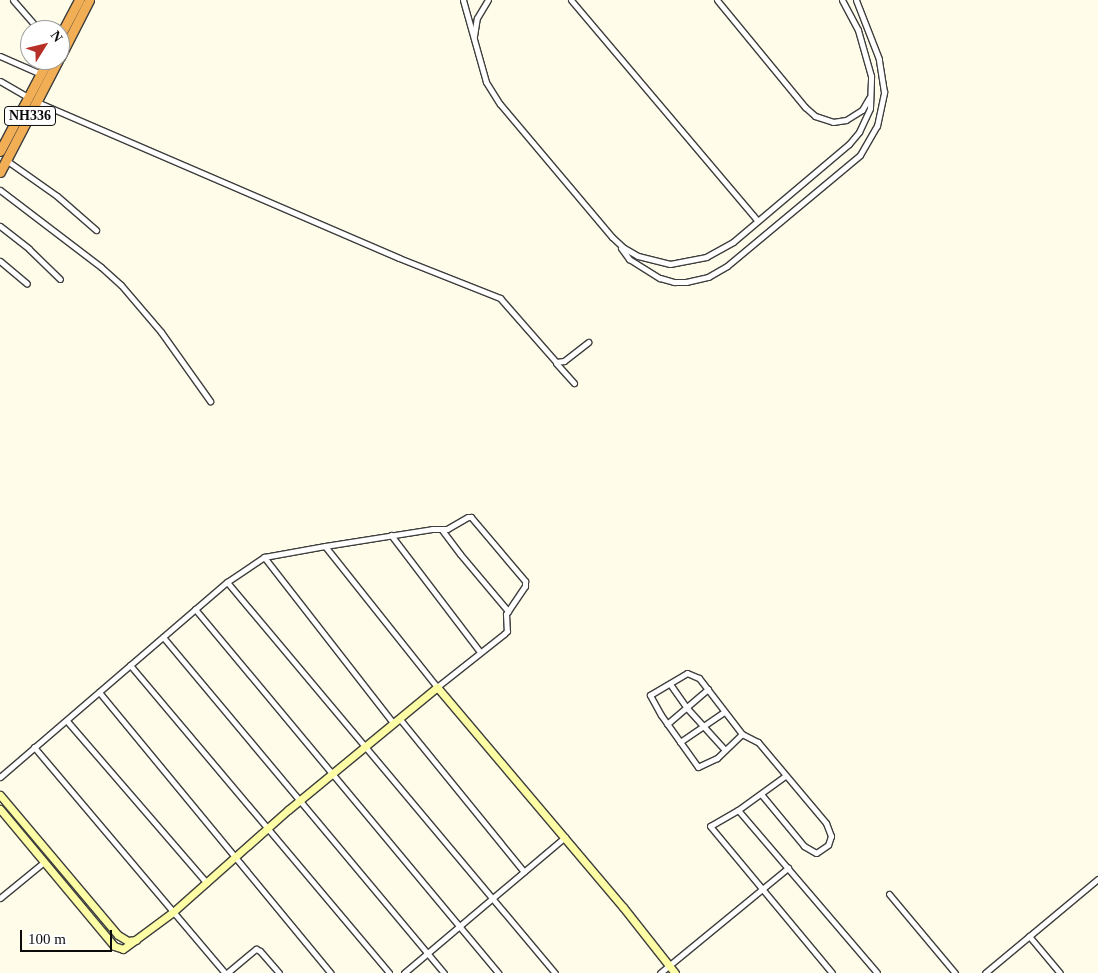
<!DOCTYPE html>
<html>
<head>
<meta charset="utf-8">
<style>
  body { margin:0 }
  #map { position:relative; width:1098px; height:973px; overflow:hidden; background:#fffde9; font-family:"Times New Roman",serif }
  div>[style] { position:absolute }
  [style*='--x'] { left:calc(var(--x)*1px); top:calc(var(--y)*1px); width:calc(var(--w)*1px); rotate:calc(var(--a)*1deg) }
  .roads { filter:drop-shadow(1px 0 #3e3e3e) drop-shadow(-1px 0 #3e3e3e) drop-shadow(0 1px #3e3e3e) drop-shadow(0 -1px #3e3e3e) }
  .street>* { height:5px; margin:-2.5px; padding:0 2.5px; transform-origin:2.5px; border-radius:2.5px; background:#fff }
  .secondary>* { height:7px; margin:-3.5px; padding:0 3.5px; transform-origin:3.5px; border-radius:3.5px; background:#fdfda6 }
  .highway>* { height:9px; margin:-4.5px; padding:0 4.5px; transform-origin:4.5px; border-radius:4.5px; background:#f1ae55 }
  span { translate:-50% -50%; white-space:nowrap; text-align:center; line-height:1.15; -webkit-text-stroke:5px #fff; paint-order:stroke }
  .shield-label span { padding:1px 4px; background:#fff; border:1px solid; border-radius:4px; -webkit-text-stroke-width:0 }
  .shield-label { font-size:14px; color:#0b0b0b; font-weight:700 }
  .north { position:absolute; left:20px; top:20px; width:50px; height:50px; box-sizing:border-box; background:#fff; border:1px solid #9d9d9d; border-radius:50%; rotate:54deg; font-size:14px; font-weight:700; line-height:20px; text-align:center; color:#0b0b0b }
  .north::after { content:''; display:block; margin:auto; width:18px; height:22px; background:#b73027; clip-path:polygon(50% 0,100% 100%,50% 72%,0 100%) }
  .scale { position:absolute; left:20px; top:930px; width:92px; height:22px; box-sizing:border-box; border:2px solid #0b0b0b; border-top:0; padding-left:6px; font-size:15px; line-height:18px; white-space:nowrap; color:#0b0b0b; -webkit-text-stroke:4px #fff; paint-order:stroke }
</style>
</head>
<body>
<div id="map">
  <div class="roads">
    <div class="street">
      <div style="--x:13;--y:0;--w:40;--a:49"></div>
      <div style="--x:463;--y:0;--w:85;--a:74.3"></div>
      <div style="--x:486;--y:82;--w:26;--a:58"></div>
      <div style="--x:500;--y:104;--w:174;--a:49.9"></div>
      <div style="--x:612;--y:237;--w:16;--a:43"></div>
      <div style="--x:624;--y:248;--w:16;--a:30"></div>
      <div style="--x:638;--y:256;--w:33;--a:14"></div>
      <div style="--x:670;--y:264;--w:37;--a:-11"></div>
      <div style="--x:706;--y:257;--w:31;--a:-29"></div>
      <div style="--x:733;--y:242;--w:152;--a:-40.2"></div>
      <div style="--x:849;--y:144;--w:16;--a:-50"></div>
      <div style="--x:859;--y:132;--w:26;--a:-65"></div>
      <div style="--x:870;--y:108;--w:32;--a:-88"></div>
      <div style="--x:871;--y:76;--w:48;--a:-105.8"></div>
      <div style="--x:858;--y:30;--w:34;--a:-118"></div>
      <div style="--x:571;--y:0;--w:289;--a:49.8"></div>
      <div style="--x:717;--y:0;--w:139;--a:50.6"></div>
      <div style="--x:805;--y:107;--w:13;--a:42"></div>
      <div style="--x:815;--y:116;--w:19;--a:18"></div>
      <div style="--x:833;--y:122;--w:13;--a:-9"></div>
      <div style="--x:846;--y:120;--w:19;--a:-32"></div>
      <div style="--x:862;--y:110;--w:14;--a:-60"></div>
      <div style="--x:474;--y:36;--w:18;--a:-81"></div>
      <div style="--x:477;--y:18;--w:21;--a:-59"></div>
      <div style="--x:0;--y:56;--w:45;--a:23.7"></div>
      <div style="--x:0;--y:81;--w:32;--a:30"></div>
      <div style="--x:37;--y:102;--w:394;--a:23.3"></div>
      <div style="--x:399;--y:258;--w:109;--a:21.6"></div>
      <div style="--x:500;--y:298;--w:85;--a:48.8"></div>
      <div style="--x:556;--y:362;--w:8;--a:-7"></div>
      <div style="--x:564;--y:361;--w:31;--a:-38"></div>
      <div style="--x:6;--y:160;--w:62;--a:35.2"></div>
      <div style="--x:57;--y:196;--w:52;--a:41.1"></div>
      <div style="--x:0;--y:190;--w:127;--a:37.3"></div>
      <div style="--x:101;--y:267;--w:27;--a:42"></div>
      <div style="--x:121;--y:285;--w:62;--a:49.6"></div>
      <div style="--x:161;--y:332;--w:85;--a:54.6"></div>
      <div style="--x:0;--y:226;--w:37;--a:38"></div>
      <div style="--x:29;--y:249;--w:43;--a:44.1"></div>
      <div style="--x:621;--y:248;--w:14;--a:54"></div>
      <div style="--x:629;--y:259;--w:36;--a:32"></div>
      <div style="--x:660;--y:278;--w:15;--a:16"></div>
      <div style="--x:674;--y:282;--w:12;--a:0"></div>
      <div style="--x:686;--y:282;--w:23;--a:-13"></div>
      <div style="--x:708;--y:277;--w:22;--a:-30"></div>
      <div style="--x:727;--y:266;--w:173;--a:-39.8"></div>
      <div style="--x:860;--y:155;--w:34;--a:-60"></div>
      <div style="--x:877;--y:126;--w:35;--a:-78"></div>
      <div style="--x:884;--y:92;--w:33;--a:-99"></div>
      <div style="--x:879;--y:59;--w:63;--a:-111.3"></div>
      <div style="--x:0;--y:261;--w:35;--a:40"></div>
      <div style="--x:556;--y:363;--w:27;--a:48"></div>
      <div style="--x:442;--y:530;--w:30;--a:53"></div>
      <div style="--x:460;--y:554;--w:75;--a:49.9"></div>
      <div style="--x:391;--y:535;--w:147;--a:52.7"></div>
      <div style="--x:264;--y:557;--w:210;--a:52.1"></div>
      <div style="--x:227;--y:582;--w:510;--a:50.01"></div>
      <div style="--x:195;--y:609;--w:474;--a:50.2"></div>
      <div style="--x:163;--y:637;--w:438;--a:50.1"></div>
      <div style="--x:130;--y:665;--w:402;--a:49.9"></div>
      <div style="--x:670;--y:684;--w:28;--a:55"></div>
      <div style="--x:686;--y:707;--w:58;--a:47.8"></div>
      <div style="--x:99;--y:692;--w:364;--a:50.5"></div>
      <div style="--x:399;--y:718;--w:198;--a:50.9"></div>
      <div style="--x:67;--y:721;--w:214;--a:49.2"></div>
      <div style="--x:667;--y:724;--w:54;--a:-40.5"></div>
      <div style="--x:742;--y:734;--w:35;--a:136"></div>
      <div style="--x:717;--y:758;--w:21;--a:155"></div>
      <div style="--x:698;--y:767;--w:64;--a:-125.4"></div>
      <div style="--x:661;--y:715;--w:23;--a:-119"></div>
      <div style="--x:650;--y:695;--w:43;--a:-30.7"></div>
      <div style="--x:687;--y:673;--w:13;--a:23"></div>
      <div style="--x:699;--y:678;--w:71;--a:52.5"></div>
      <div style="--x:742;--y:734;--w:18;--a:27"></div>
      <div style="--x:758;--y:742;--w:106;--a:50"></div>
      <div style="--x:826;--y:823;--w:14;--a:69"></div>
      <div style="--x:831;--y:836;--w:9;--a:108"></div>
      <div style="--x:828;--y:845;--w:14;--a:146"></div>
      <div style="--x:816;--y:853;--w:14;--a:-150"></div>
      <div style="--x:804;--y:846;--w:67;--a:-129.6"></div>
      <div style="--x:680;--y:742;--w:53;--a:-34.3"></div>
      <div style="--x:34;--y:747;--w:296;--a:49.8"></div>
      <div style="--x:785;--y:776;--w:58;--a:144.1"></div>
      <div style="--x:738;--y:810;--w:32;--a:150"></div>
      <div style="--x:710;--y:826;--w:191;--a:50.3"></div>
      <div style="--x:0;--y:777;--w:299;--a:-40.7"></div>
      <div style="--x:227;--y:582;--w:45;--a:-34"></div>
      <div style="--x:264;--y:557;--w:62;--a:-10.2"></div>
      <div style="--x:325;--y:546;--w:108;--a:-9"></div>
      <div style="--x:432;--y:529;--w:15;--a:0"></div>
      <div style="--x:447;--y:529;--w:24;--a:-30"></div>
      <div style="--x:468;--y:517;--w:3;--a:0"></div>
      <div style="--x:471;--y:517;--w:84;--a:49.8"></div>
      <div style="--x:525;--y:581;--w:5;--a:90"></div>
      <div style="--x:525;--y:586;--w:34;--a:124"></div>
      <div style="--x:506;--y:614;--w:17;--a:87"></div>
      <div style="--x:507;--y:631;--w:4;--a:135"></div>
      <div style="--x:504;--y:634;--w:85;--a:141.7"></div>
      <div style="--x:437;--y:687;--w:180;--a:-128.5"></div>
      <div style="--x:738;--y:810;--w:214;--a:49.5"></div>
      <div style="--x:889;--y:894;--w:103;--a:50.1"></div>
      <div style="--x:0;--y:898;--w:57;--a:-39.3"></div>
      <div style="--x:1029;--y:936;--w:48;--a:50"></div>
      <div style="--x:227;--y:973;--w:38;--a:-40"></div>
      <div style="--x:256;--y:949;--w:4;--a:27"></div>
      <div style="--x:260;--y:951;--w:29;--a:49"></div>
      <div style="--x:404;--y:973;--w:211;--a:-40.2"></div>
      <div style="--x:660;--y:973;--w:166;--a:-39.4"></div>
      <div style="--x:985;--y:973;--w:147;--a:-39.8"></div>
    </div>
    <div class="secondary">
      <div style="--x:0;--y:795;--w:183;--a:49.9"></div>
      <div style="--x:118;--y:935;--w:12;--a:31"></div>
      <div style="--x:128;--y:941;--w:8;--a:-7"></div>
      <div style="--x:0;--y:809;--w:178;--a:50.2"></div>
      <div style="--x:114;--y:946;--w:9;--a:18"></div>
      <div style="--x:123;--y:949;--w:62;--a:-36.5"></div>
      <div style="--x:173;--y:912;--w:154;--a:-41.6"></div>
      <div style="--x:288;--y:810;--w:193;--a:-39.5"></div>
      <div style="--x:437;--y:687;--w:288;--a:49.8"></div>
      <div style="--x:623;--y:907;--w:84;--a:51.8"></div>
    </div>
    <div class="highway">
      <div style="--x:60;--y:36;--w:41;--a:-62.2"></div>
      <div style="--x:60;--y:57;--w:64;--a:-63"></div>
      <div style="--x:0;--y:151;--w:103;--a:-62.2"></div>
      <div style="--x:0;--y:172;--w:126;--a:-62.6"></div>
    </div>
  </div>
  <div class="shield-label">
    <span style="left:30px;top:116px">NH336</span>
  </div>
  <div class="north">N</div>
  <div class="scale">100 m</div>
</div>
</body>
</html>
